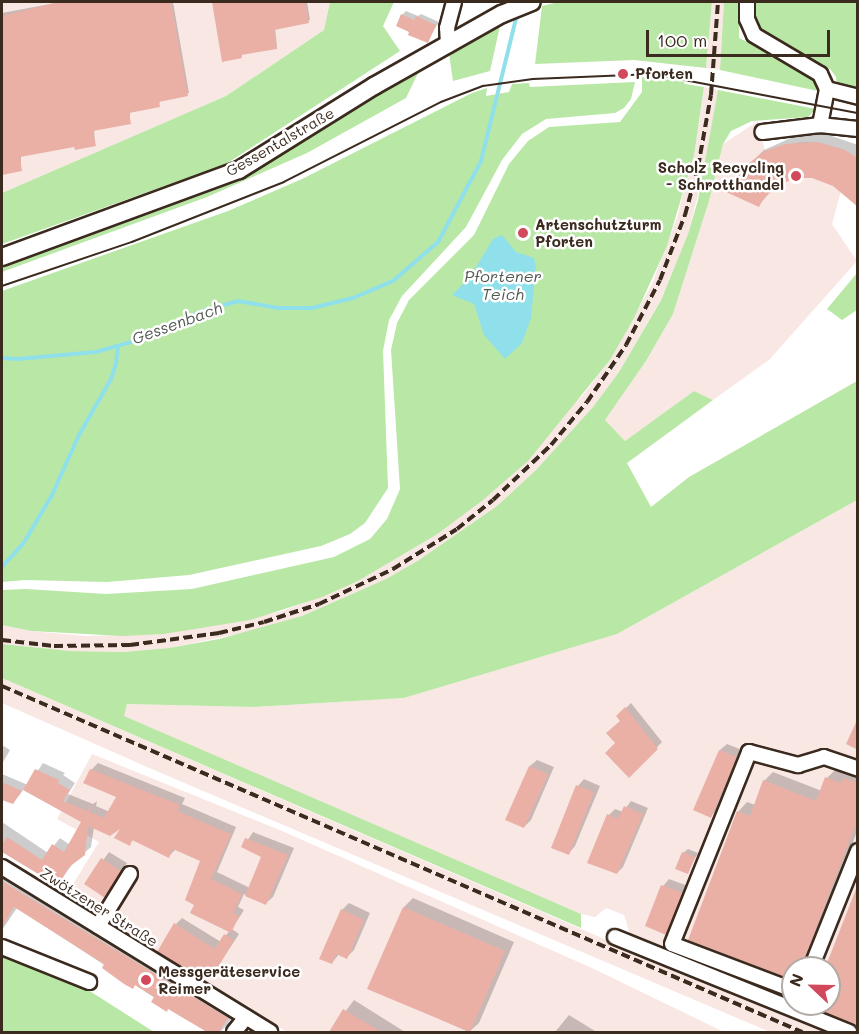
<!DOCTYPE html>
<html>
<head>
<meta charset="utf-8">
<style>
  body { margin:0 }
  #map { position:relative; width:859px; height:1034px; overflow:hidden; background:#fff; font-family:Mali,sans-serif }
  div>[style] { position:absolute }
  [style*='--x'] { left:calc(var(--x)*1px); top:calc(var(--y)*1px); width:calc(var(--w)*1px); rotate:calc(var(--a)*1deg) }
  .built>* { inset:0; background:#f9e7e4 }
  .green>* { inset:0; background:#b9e7a5 }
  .water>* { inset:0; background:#90e0eb }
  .shadow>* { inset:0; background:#0003 }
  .stream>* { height:4px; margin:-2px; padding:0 2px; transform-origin:2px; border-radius:2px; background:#90e0eb }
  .building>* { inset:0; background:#eab0a6 }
  .roads { filter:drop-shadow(2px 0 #3b2a1e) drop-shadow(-2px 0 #3b2a1e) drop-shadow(0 2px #3b2a1e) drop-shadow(0 -2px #3b2a1e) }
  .minor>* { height:14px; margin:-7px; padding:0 7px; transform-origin:7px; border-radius:7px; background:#fff }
  .major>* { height:16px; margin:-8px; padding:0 8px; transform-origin:8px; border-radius:8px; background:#fff }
  .tram>* { height:1.5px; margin:-0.75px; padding:0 0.75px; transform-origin:0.75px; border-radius:0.75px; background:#3b2a1e }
  .rail>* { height:4px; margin-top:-2px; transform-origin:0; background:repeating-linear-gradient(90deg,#3b2a1e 0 9px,transparent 0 13.5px) }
  .dots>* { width:16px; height:16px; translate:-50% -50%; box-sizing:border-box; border:3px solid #fff; border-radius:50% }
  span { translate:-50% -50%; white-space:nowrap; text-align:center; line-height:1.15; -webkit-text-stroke:5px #fff; paint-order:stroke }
  .poi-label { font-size:15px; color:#3b2a1e; font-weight:700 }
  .left { translate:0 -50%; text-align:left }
  .right { translate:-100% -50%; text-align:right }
  .street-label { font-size:15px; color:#3b2a1e }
  .water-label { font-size:16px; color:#505851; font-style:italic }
  .frame { position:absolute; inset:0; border:3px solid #3b2a1e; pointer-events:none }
  .north { position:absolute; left:781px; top:956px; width:60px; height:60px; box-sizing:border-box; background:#fff; border:2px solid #b1aaa5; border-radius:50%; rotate:292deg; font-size:16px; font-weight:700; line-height:24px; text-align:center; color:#3b2a1e }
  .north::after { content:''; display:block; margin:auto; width:21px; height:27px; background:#d1495b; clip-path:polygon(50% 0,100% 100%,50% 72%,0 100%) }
  .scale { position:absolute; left:646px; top:30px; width:184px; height:27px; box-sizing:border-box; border:3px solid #3b2a1e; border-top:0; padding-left:8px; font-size:18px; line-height:21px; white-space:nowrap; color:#3b2a1e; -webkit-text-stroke:4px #fff; paint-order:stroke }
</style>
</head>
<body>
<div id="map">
  <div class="built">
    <div style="clip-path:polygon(2px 2px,330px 2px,324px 30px,226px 96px,2px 193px)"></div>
    <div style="clip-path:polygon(712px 2px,724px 2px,720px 70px,706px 68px)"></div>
    <div style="clip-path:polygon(704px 87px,718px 90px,706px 164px,688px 234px,661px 299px,619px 372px,593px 407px,536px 470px,497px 506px,419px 560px,386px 579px,302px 616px,262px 629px,169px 648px,123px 652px,70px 651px,2px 644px,2px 625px,31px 631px,85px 636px,164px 634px,283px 611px,358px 581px,436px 535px,582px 396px,610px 360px,652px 284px,678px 215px,699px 123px)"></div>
    <div style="clip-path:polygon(758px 121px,765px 151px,800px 142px,817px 142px,845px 150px,841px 191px,832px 224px,857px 261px,769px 360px,713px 400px,694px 391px,625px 441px,605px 420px,646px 361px,673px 314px,709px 201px,723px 144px)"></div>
    <div style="clip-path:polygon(857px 500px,857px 839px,806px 968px,793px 968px,793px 998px,631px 938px,624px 915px,606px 908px,595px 917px,581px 914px,123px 717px,127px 704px,253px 707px,404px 698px,617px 634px)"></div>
    <div style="clip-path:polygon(2px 678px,699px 980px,826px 1032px,770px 1032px,154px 770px,2px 703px)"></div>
    <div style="clip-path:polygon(92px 754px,282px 831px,592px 968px,724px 1032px,287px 1032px,143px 946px,68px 892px,99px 842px,57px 819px)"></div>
    <div style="clip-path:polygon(857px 864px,857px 1021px,829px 1004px,829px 968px,817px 968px)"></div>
  </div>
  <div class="green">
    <div style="clip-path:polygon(330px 2px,394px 2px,383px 26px,400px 51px,226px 164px,2px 244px,2px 193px,226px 96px,324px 30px)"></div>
    <div style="clip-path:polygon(558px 2px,712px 2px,706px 68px,634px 60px,535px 64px,542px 6px)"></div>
    <div style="clip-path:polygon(724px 2px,740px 2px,739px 38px,806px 69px,817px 80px,818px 91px,720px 70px)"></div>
    <div style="clip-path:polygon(752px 2px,857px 2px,857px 92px,837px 87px,836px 77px,830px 69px,755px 27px,751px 11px)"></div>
    <div style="clip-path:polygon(500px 26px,490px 71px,453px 81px,449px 54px)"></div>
    <div style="clip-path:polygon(422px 65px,406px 98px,307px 153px,207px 197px,2px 272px,2px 263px,180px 198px)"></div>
    <div style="clip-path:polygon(642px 77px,683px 81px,685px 84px,704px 87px,694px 155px,667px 246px,634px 318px,610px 360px,528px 461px,483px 500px,436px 535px,358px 581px,322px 597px,250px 620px,164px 634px,122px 636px,31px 631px,2px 625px,2px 590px,26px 589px,106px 594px,192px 589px,334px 557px,370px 539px,387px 519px,400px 489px,391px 350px,397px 323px,409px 300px,474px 235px,509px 164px,528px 141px,549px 127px,620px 122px,642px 92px)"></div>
    <div style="clip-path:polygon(635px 82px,631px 99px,624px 108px,615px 113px,546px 119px,522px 134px,502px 160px,466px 227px,402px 296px,389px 320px,383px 351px,388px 488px,365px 523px,350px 534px,321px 546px,189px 575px,107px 582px,25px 580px,2px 582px,2px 291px,228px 211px,302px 179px,472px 93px,487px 88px,486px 96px,509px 92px,512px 84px,529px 83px,530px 87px)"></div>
    <div style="clip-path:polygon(718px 90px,816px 109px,808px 117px,752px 121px,731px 131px,723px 144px,709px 201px,673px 314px,646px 361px,605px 420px,625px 441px,694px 391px,713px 400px,627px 463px,651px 507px,689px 477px,857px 381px,857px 500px,617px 634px,404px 698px,253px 707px,127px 704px,124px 716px,581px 914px,581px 928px,2px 678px,2px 644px,70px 651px,123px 652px,169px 648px,219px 639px,302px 616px,386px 579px,419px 560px,497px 506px,536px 470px,593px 407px,619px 372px,661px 300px,688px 234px,698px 200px)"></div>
    <div style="clip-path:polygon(857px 273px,857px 310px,842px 320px,827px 309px)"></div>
    <div style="clip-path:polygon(2px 951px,74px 981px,154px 1032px,2px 1032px)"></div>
  </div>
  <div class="water">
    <div style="clip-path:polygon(502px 235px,516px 252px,534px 258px,536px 267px,531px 318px,522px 343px,505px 359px,484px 335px,474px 304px,452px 295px,470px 277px,493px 239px)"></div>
  </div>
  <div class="shadow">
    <div style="clip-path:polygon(61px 2px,173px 2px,189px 93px,160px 100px,159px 106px,130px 111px,130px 123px,94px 129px,95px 145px,75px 145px,21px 155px,21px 170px,2px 173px,2px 13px)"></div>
    <div style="clip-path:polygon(213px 2px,307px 2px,310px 20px,275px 28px,277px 47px,243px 53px,241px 57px,223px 60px)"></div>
    <div style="clip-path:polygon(406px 11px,418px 16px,421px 14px,439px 22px,427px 42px,402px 15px)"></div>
    <div style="clip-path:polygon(826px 134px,858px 145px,858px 197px,828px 180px,812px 176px,796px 177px,778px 183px,758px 206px,736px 178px,764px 150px,795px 136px)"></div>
    <div style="clip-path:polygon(631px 703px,662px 742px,629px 776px,617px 743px,622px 721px,618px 716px)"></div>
    <div style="clip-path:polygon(727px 744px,742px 750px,718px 809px,711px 816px,695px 809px,720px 750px)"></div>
    <div style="clip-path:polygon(2px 745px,10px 750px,2px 764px)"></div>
    <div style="clip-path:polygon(537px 760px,554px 767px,531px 820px,524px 827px,507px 819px,530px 766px)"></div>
    <div style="clip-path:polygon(43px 763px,65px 773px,63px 775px,75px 783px,68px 794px,93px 804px,97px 801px,96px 806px,110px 812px,118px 796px,91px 770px,98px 763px,185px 798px,182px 804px,236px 827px,217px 872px,250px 888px,263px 856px,243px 847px,253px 832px,294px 848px,273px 897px,266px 903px,244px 894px,238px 907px,244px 910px,232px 929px,239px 934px,211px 977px,176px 924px,182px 918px,221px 942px,230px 930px,196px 904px,202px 860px,176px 849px,169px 856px,134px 839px,129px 844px,125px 823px,94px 827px,91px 847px,74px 862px,58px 884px,2px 849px,2px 822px,48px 853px,60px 838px,70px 845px,83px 822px,24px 789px,13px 803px,2px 798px,2px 774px,28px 785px)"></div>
    <div style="clip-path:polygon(836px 769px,850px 774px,854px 770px,858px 771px,858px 829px,805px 968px,793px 968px,793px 979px,738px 812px,747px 802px,755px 805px,764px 781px,773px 772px,822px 791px,827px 778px)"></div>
    <div style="clip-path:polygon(584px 779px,600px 786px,575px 846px,569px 853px,578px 786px)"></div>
    <div style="clip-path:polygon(631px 801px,648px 808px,623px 867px,617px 873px,589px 862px,609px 815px,615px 809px,623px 812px)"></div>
    <div style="clip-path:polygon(688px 849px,698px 853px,687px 873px,683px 853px)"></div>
    <div style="clip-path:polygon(109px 852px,127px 863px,105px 896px,86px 884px)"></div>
    <div style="clip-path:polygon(3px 861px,239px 1005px,227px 1025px,220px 1032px,207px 1032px,17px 908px,2px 930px)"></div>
    <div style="clip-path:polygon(669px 879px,688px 886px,672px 926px,666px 933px,647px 925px,663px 886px)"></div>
    <div style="clip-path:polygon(413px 898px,514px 942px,479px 1023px,469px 1032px,369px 988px,404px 907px)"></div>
    <div style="clip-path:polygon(349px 903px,370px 913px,354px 950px,347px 957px,339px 954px,332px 963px,342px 910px)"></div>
    <div style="clip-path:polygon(354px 1000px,405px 1032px,330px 1032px)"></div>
    <div style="clip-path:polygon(569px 1015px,595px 1031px,595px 1032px,555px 1032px)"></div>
  </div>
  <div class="stream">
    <div style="--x:2;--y:358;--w:16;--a:4"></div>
    <div style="--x:18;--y:359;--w:78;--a:-5.1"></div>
    <div style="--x:96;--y:352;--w:36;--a:-16"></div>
    <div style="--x:131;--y:342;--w:81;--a:-23.4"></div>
    <div style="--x:205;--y:310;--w:34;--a:-15"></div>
    <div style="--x:238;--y:301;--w:41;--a:9.9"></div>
    <div style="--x:278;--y:308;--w:34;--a:0"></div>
    <div style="--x:312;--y:308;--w:42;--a:-13.7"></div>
    <div style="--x:353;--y:298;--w:43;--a:-23"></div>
    <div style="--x:393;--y:281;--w:60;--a:-40.9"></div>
    <div style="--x:438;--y:242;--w:92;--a:-62"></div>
    <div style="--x:481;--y:161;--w:151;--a:-76.2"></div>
    <div style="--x:2;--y:567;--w:31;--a:-48"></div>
    <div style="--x:23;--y:544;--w:57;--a:-59.4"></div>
    <div style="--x:52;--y:495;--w:66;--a:-65.8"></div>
    <div style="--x:79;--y:435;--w:64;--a:-60.3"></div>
    <div style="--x:111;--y:379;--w:16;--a:-72"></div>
    <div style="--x:116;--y:364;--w:18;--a:-84"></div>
  </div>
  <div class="building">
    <div style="clip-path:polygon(58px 2px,171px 2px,188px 96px,159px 102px,160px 107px,129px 113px,131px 124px,93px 131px,96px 146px,75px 150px,74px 147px,20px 157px,22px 171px,2px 175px,2px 16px)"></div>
    <div style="clip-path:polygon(212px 2px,305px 2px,309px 23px,274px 30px,277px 49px,241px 55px,242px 58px,222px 62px)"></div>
    <div style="clip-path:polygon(401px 14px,414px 20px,416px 16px,436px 25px,428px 43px,408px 35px,409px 32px,396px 26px)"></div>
    <div style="clip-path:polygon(817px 142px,845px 150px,858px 158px,858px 207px,833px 186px,812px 178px,796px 178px,779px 185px,764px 198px,759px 207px,726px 192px,744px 167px,765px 151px,785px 144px)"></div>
    <div style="clip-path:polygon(625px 707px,658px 749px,629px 778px,605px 753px,615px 743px,606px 733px,620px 721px,616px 716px)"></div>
    <div style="clip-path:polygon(858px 718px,858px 750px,846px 744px)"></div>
    <div style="clip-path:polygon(719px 750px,737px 757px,711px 818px,693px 810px)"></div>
    <div style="clip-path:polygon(529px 766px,548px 774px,524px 828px,505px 820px)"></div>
    <div style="clip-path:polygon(35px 769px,59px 780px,58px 783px,70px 790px,63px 801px,87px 811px,91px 805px,90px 812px,104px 818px,116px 797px,83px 783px,90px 769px,180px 805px,177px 811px,231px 834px,211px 879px,242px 894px,233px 913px,239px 916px,231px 933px,190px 913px,194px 905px,185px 900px,200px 861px,173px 849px,169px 858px,132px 840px,130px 846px,114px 838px,120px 829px,110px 836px,88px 826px,85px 855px,69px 867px,58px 886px,2px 852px,2px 845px,7px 837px,42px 860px,52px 844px,64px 852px,81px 822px,23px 790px)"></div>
    <div style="clip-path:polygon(825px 777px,841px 783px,843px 778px,858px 783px,858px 818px,801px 968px,793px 968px,793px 980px,688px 940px,737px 811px,750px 816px,763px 780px,816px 801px)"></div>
    <div style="clip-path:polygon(2px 782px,22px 791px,13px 804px,2px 800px)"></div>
    <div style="clip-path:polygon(576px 785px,594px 792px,569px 855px,551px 848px)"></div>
    <div style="clip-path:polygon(624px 806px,643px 814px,617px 874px,587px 863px,607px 814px,618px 819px)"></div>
    <div style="clip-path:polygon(245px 838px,288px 855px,266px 905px,245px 896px,261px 857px,241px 847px)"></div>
    <div style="clip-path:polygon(682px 852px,695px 857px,688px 874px,675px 869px)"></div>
    <div style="clip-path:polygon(101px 858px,121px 871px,105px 898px,84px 884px)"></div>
    <div style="clip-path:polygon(2px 881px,228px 1018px,219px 1032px,207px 1032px,168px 1009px,167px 1012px,151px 1002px,154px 997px,135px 985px,133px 989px,124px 984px,102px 968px,104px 964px,14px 907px,2px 928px)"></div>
    <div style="clip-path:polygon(858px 884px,858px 1025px,804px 1004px,829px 1004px,829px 968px,825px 968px)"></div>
    <div style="clip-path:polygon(661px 885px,683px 893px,666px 935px,645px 926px)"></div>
    <div style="clip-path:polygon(403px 907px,505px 951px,470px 1032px,367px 989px)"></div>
    <div style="clip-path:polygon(341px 909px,364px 920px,347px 959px,336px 954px,332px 964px,319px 959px)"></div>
    <div style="clip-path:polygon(174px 923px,215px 949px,224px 934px,234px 940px,211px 979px,190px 967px,187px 971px,157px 952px)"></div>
    <div style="clip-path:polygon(343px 1009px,381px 1032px,329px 1032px)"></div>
  </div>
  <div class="roads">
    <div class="minor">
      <div style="--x:747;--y:2;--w:17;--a:90"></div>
      <div style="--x:747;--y:19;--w:17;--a:66"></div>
      <div style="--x:754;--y:35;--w:77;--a:30.6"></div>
      <div style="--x:820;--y:74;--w:17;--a:65"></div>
      <div style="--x:827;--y:89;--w:37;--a:101"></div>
      <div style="--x:820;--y:125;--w:58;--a:173.1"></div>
      <div style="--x:448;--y:45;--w:17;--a:-93"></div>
      <div style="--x:447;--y:28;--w:27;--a:-75"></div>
      <div style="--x:827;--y:89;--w:32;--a:14"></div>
      <div style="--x:820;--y:125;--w:38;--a:6"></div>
      <div style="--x:2;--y:867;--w:315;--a:31.6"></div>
      <div style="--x:98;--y:926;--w:61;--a:-58.4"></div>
      <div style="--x:615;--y:937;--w:253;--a:22.1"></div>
      <div style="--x:2;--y:947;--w:94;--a:21.9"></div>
      <div style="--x:811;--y:968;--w:126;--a:-68.1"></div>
      <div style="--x:793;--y:990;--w:129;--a:-159.2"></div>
      <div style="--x:672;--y:944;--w:207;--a:-68.1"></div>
      <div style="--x:749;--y:752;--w:51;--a:14.9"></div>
      <div style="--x:798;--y:765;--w:27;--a:-17"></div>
      <div style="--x:824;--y:757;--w:36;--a:19"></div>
      <div style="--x:234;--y:1032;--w:19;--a:-51"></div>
    </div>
    <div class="major">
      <div style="--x:2;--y:257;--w:252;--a:-20.2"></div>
      <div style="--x:239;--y:170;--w:159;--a:-31.9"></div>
      <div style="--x:374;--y:86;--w:147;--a:-29.4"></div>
      <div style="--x:502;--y:14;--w:32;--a:-22"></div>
    </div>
  </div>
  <div class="tram">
    <div style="--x:2;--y:286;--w:137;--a:-18.7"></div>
    <div style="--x:132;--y:242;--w:163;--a:-21.5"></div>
    <div style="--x:284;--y:182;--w:176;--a:-27"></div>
    <div style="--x:441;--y:102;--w:45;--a:-20.9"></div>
    <div style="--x:483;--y:86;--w:50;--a:-8"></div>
    <div style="--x:533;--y:79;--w:120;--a:-2.4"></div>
    <div style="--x:653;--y:74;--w:209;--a:10.8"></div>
  </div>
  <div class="rail">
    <div style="--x:2;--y:640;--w:52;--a:6.6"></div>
    <div style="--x:54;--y:646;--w:76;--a:-0.8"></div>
    <div style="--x:130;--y:645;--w:90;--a:-7.7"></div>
    <div style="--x:219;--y:633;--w:46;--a:-13.7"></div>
    <div style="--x:264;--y:622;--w:58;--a:-18.1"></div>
    <div style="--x:319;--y:604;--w:82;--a:-25.3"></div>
    <div style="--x:393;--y:569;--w:75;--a:-32"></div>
    <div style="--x:457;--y:529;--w:46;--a:-38.9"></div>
    <div style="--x:493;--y:500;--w:80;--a:-43.5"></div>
    <div style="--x:551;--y:445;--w:56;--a:-50.1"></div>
    <div style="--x:587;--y:402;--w:69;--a:-55.6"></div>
    <div style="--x:626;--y:345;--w:73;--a:-62.4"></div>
    <div style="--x:660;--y:280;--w:70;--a:-69"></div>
    <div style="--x:685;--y:215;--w:50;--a:-74.8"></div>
    <div style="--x:698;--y:167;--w:73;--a:-79.8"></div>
    <div style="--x:711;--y:95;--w:93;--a:-85.7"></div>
    <div style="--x:2;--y:686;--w:872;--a:23.39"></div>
  </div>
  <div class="dots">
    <div style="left:623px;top:74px;background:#d1495b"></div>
    <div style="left:796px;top:176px;background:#d1495b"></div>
    <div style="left:523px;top:233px;background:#d1495b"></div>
    <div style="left:146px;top:980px;background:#d1495b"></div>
  </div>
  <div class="poi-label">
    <span class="left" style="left:635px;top:74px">Pforten</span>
    <span class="right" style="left:784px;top:176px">Scholz Recycling<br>- Schrotthandel</span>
    <span class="left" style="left:535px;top:233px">Artenschutzturm<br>Pforten</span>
    <span class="left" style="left:158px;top:980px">Messgeräteservice<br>Reimer</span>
  </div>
  <div class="street-label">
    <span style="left:280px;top:142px;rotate:-30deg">Gessentalstraße</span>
    <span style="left:99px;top:907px;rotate:32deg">Zwötzener Straße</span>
  </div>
  <div class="water-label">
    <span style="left:503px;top:285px">Pfortener<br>Teich</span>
    <span style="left:177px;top:323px;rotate:-20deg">Gessenbach</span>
  </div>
  <div class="frame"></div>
  <div class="north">N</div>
  <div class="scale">100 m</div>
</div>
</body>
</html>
